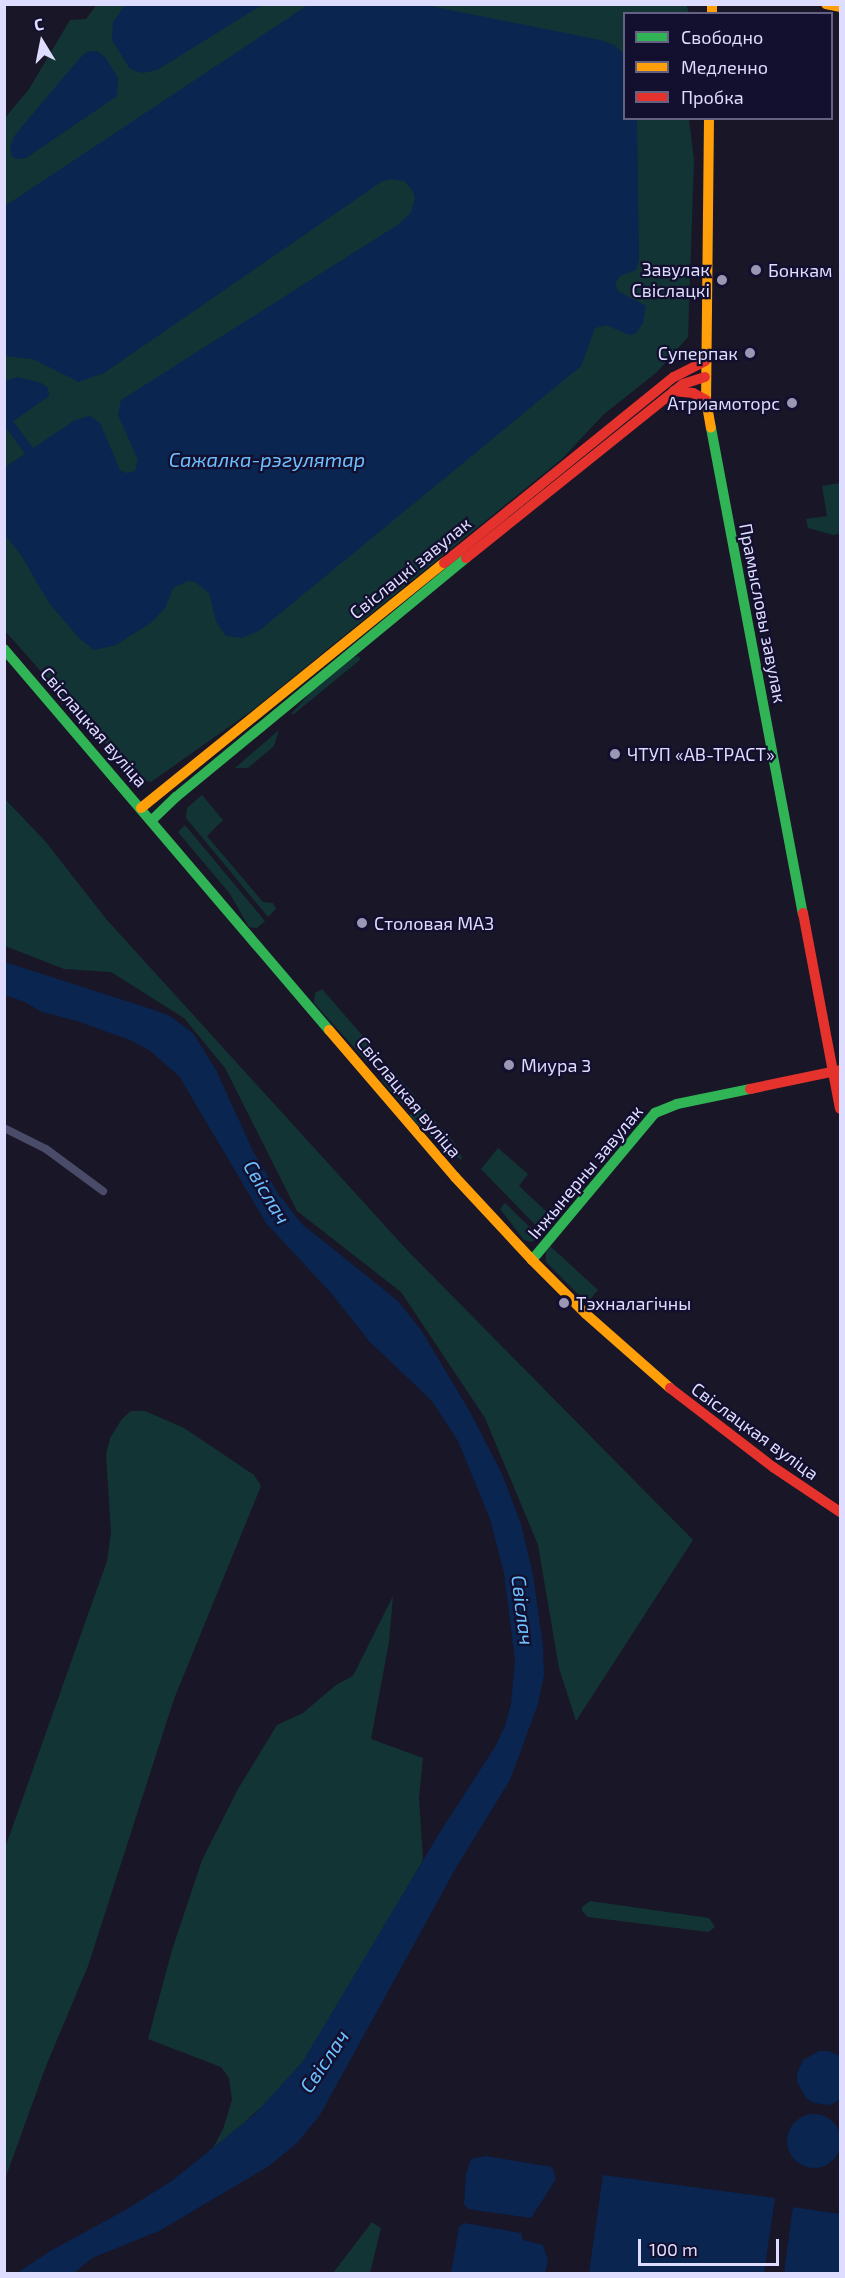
<!DOCTYPE html>
<html>
<head>
<meta charset="utf-8">
<style>
  body { margin:0 }
  #map { position:relative; width:845px; height:2278px; overflow:hidden; background:#191628; font-family:"Exo 2",sans-serif }
  div>[style] { position:absolute }
  [style*='--x'] { left:calc(var(--x)*1px); top:calc(var(--y)*1px); width:calc(var(--w)*1px); rotate:calc(var(--a)*1deg) }
  .green>* { inset:0; background:#123434 }
  .water>* { inset:0; background:#092550 }
  .round { border-radius:50% }
  .canal>* { height:10px; margin:-5px; padding:0 5px; transform-origin:5px; border-radius:5px; background:#092550 }
  .street>* { height:8px; margin:-4px; padding:0 4px; transform-origin:4px; border-radius:4px; background:#4a4b69 }
  .fast>* { height:10px; margin:-5px; padding:0 5px; transform-origin:5px; border-radius:5px; background:#30b455 }
  .slow>* { height:10px; margin:-5px; padding:0 5px; transform-origin:5px; border-radius:5px; background:#ff9f0a }
  .jam>* { height:10px; margin:-5px; padding:0 5px; transform-origin:5px; border-radius:5px; background:#e5322d }
  .dots>* { width:16px; height:16px; translate:-50% -50%; box-sizing:border-box; border:3px solid #130f2f; border-radius:50% }
  span { translate:-50% -50%; white-space:nowrap; text-align:center; line-height:1.15; -webkit-text-stroke:4.5px #130f2f; paint-order:stroke }
  .poi-label { font-size:18px; color:#dfddff }
  .right { translate:-100% -50%; text-align:right }
  .left { translate:0 -50%; text-align:left }
  .street-label { font-size:18px; color:#dfddff }
  .water-label { font-size:20px; color:#6bc1ff; font-style:italic }
  .frame { position:absolute; inset:0; border:6px solid #dfddff; pointer-events:none }
  .legend { position:absolute; left:623px; top:12px; width:210px; height:108px; box-sizing:border-box; background:#130f2f; border:2px solid #656182; margin:0; padding:8px 10px; list-style:none; font-size:18px; color:#dfddff }
  .legend li { display:flex; align-items:center; gap:12px; height:30px }
  .legend b { width:30px; border:2px solid #656182 }
  .north { position:absolute; left:12px; top:12px; width:60px; height:60px; -webkit-text-stroke:4px #130f2f; paint-order:stroke; rotate:350deg; font-size:16px; font-weight:700; line-height:24px; text-align:center; color:#dfddff }
  .north::after { content:''; display:block; margin:auto; width:21px; height:27px; background:#dfddff; clip-path:polygon(50% 0,100% 100%,50% 72%,0 100%) }
  .scale { position:absolute; left:638px; top:2239px; width:141px; height:27px; box-sizing:border-box; border:3px solid #dfddff; border-top:0; padding-left:8px; font-size:18px; line-height:21px; white-space:nowrap; color:#dfddff; -webkit-text-stroke:4px #130f2f; paint-order:stroke }
</style>
</head>
<body>
<div id="map">
  <div class="green">
    <div style="clip-path:polygon(97px 4px,686px 4px,689px 13px,624px 14px,624px 118px,689px 119px,694px 160px,688px 337px,657px 372px,603px 415px,563px 458px,250px 712px,151px 782px,136px 778px,5px 631px,5px 118px,29px 89px,70px 20px,86px 19px)"></div>
    <div style="clip-path:polygon(840px 483px,840px 534px,833px 535px,808px 528px,806px 519px,827px 516px,822px 486px)"></div>
    <div style="clip-path:polygon(358px 656px,361px 659px,294px 714px,291px 714px,311px 692px,351px 658px)"></div>
    <div style="clip-path:polygon(279px 730px,274px 746px,248px 768px,235px 768px)"></div>
    <div style="clip-path:polygon(202px 795px,223px 820px,207px 836px,263px 902px,273px 903px,276px 909px,268px 917px,186px 818px,187px 808px)"></div>
    <div style="clip-path:polygon(4px 798px,45px 841px,107px 920px,407px 1250px,693px 1540px,576px 1721px,559px 1668px,538px 1545px,485px 1418px,401px 1292px,297px 1211px,225px 1068px,184px 1018px,111px 972px,64px 969px,5px 946px)"></div>
    <div style="clip-path:polygon(185px 825px,265px 921px,257px 928px,249px 927px,230px 894px,178px 832px)"></div>
    <div style="clip-path:polygon(322px 989px,382px 1058px,368px 1063px,314px 1003px,315px 993px)"></div>
    <div style="clip-path:polygon(388px 1065px,415px 1096px,403px 1105px,382px 1081px,383px 1071px)"></div>
    <div style="clip-path:polygon(420px 1104px,454px 1142px,462px 1158px,461px 1160px,442px 1148px,409px 1116px)"></div>
    <div style="clip-path:polygon(498px 1148px,528px 1174px,519px 1186px,548px 1213px,554px 1207px,560px 1214px,543px 1233px,481px 1169px)"></div>
    <div style="clip-path:polygon(505px 1203px,540px 1237px,538px 1239px,531px 1242px,524px 1240px,500px 1209px)"></div>
    <div style="clip-path:polygon(550px 1246px,598px 1290px,587px 1303px,546px 1262px,546px 1252px)"></div>
    <div style="clip-path:polygon(131px 1411px,145px 1411px,184px 1428px,254px 1475px,261px 1486px,174px 1699px,88px 1966px,46px 2066px,5px 2179px,5px 1848px,107px 1561px,111px 1532px,106px 1455px,110px 1438px,122px 1419px)"></div>
    <div style="clip-path:polygon(393px 1596px,389px 1642px,371px 1739px,423px 1758px,419px 1798px,423px 1860px,345px 1995px,303px 2062px,274px 2096px,211px 2152px,223px 2129px,232px 2100px,229px 2078px,221px 2067px,148px 2039px,172px 1950px,202px 1860px,238px 1789px,277px 1725px,303px 1713px,336px 1685px,353px 1676px)"></div>
    <div style="clip-path:polygon(590px 1901px,709px 1918px,715px 1927px,708px 1932px,588px 1917px,582px 1911px,582px 1907px)"></div>
    <div style="clip-path:polygon(372px 2222px,381px 2228px,370px 2273px,333px 2273px)"></div>
  </div>
  <div class="water">
    <div style="clip-path:polygon(126px 4px,262px 4px,262px 5px,157px 70px,143px 73px,130px 69px,112px 40px,113px 22px)"></div>
    <div style="clip-path:polygon(308px 5px,425px 5px,600px 40px,614px 45px,624px 54px,624px 118px,637px 119px,639px 260px,636px 270px,620px 276px,615px 283px,618px 291px,646px 306px,643px 323px,636px 333px,629px 335px,606px 325px,595px 328px,581px 366px,260px 630px,242px 638px,226px 636px,216px 621px,209px 593px,195px 582px,188px 581px,173px 588px,165px 608px,152px 622px,116px 645px,94px 650px,79px 638px,49px 603px,21px 555px,5px 535px,5px 467px,75px 420px,90px 416px,100px 423px,120px 470px,126px 473px,135px 471px,138px 460px,118px 415px,121px 400px,399px 224px,411px 213px,415px 198px,413px 191px,404px 181px,389px 179px,381px 182px,104px 373px,79px 382px,33px 359px,5px 356px,5px 206px)"></div>
    <div style="clip-path:polygon(97px 51px,105px 57px,118px 78px,117px 96px,26px 158px,16px 159px,12px 157px,10px 146px,15px 135px,79px 59px,87px 52px)"></div>
    <div style="clip-path:polygon(18px 377px,41px 383px,48px 388px,49px 396px,5px 427px,5px 381px)"></div>
    <div style="clip-path:polygon(5px 962px,154px 1010px,170px 1016px,193px 1033px,216px 1070px,253px 1151px,279px 1195px,302px 1224px,398px 1301px,421px 1330px,470px 1412px,502px 1474px,521px 1524px,533px 1575px,543px 1646px,544px 1675px,538px 1704px,510px 1780px,457px 1866px,320px 2115px,297px 2143px,269px 2166px,159px 2231px,92px 2258px,74px 2273px,17px 2273px,52px 2250px,124px 2211px,173px 2180px,255px 2114px,303px 2061px,440px 1832px,495px 1747px,505px 1726px,511px 1704px,515px 1660px,504px 1573px,490px 1519px,458px 1441px,432px 1401px,369px 1341px,332px 1294px,266px 1223px,179px 1076px,149px 1050px,130px 1040px,77px 1021px,42px 1012px,25px 1002px,5px 995px)"></div>
    <div style="clip-path:polygon(819px 2051px,829px 2051px,840px 2056px,840px 2099px,831px 2105px,814px 2103px,807px 2099px,797px 2082px,797px 2074px,803px 2060px)"></div>
    <div class="round" style="left:787px;top:2114px;width:54px;height:54px"></div>
    <div style="clip-path:polygon(486px 2156px,552px 2167px,556px 2179px,531px 2218px,468px 2209px,464px 2204px,466px 2174px,471px 2159px)"></div>
    <div style="clip-path:polygon(603px 2175px,775px 2198px,764px 2273px,589px 2273px)"></div>
    <div style="clip-path:polygon(793px 2207px,840px 2214px,840px 2273px,784px 2273px)"></div>
    <div style="clip-path:polygon(464px 2223px,521px 2233px,523px 2240px,543px 2245px,548px 2261px,545px 2273px,451px 2273px,459px 2227px)"></div>
  </div>
  <div class="canal">
    <div style="--x:9;--y:424;--w:34;--a:53"></div>
  </div>
  <div class="street">
    <div style="--x:4;--y:1128;--w:47;--a:26.6"></div>
    <div style="--x:46;--y:1149;--w:71;--a:36.4"></div>
  </div>
  <div class="fast">
    <div style="--x:711;--y:428;--w:494;--a:79.3"></div>
    <div style="--x:4;--y:649;--w:501;--a:49.54"></div>
    <div style="--x:152;--y:820;--w:33;--a:-44"></div>
    <div style="--x:176;--y:797;--w:376;--a:-39.5"></div>
    <div style="--x:532;--y:1260;--w:192;--a:-50.1"></div>
    <div style="--x:655;--y:1113;--w:24;--a:-22"></div>
    <div style="--x:677;--y:1104;--w:75;--a:-11.6"></div>
  </div>
  <div class="slow">
    <div style="--x:712;--y:4;--w:10;--a:90"></div>
    <div style="--x:826;--y:4;--w:14;--a:12"></div>
    <div style="--x:709;--y:118;--w:282;--a:90.6"></div>
    <div style="--x:706;--y:400;--w:28;--a:80"></div>
    <div style="--x:141;--y:808;--w:390;--a:-39"></div>
    <div style="--x:329;--y:1030;--w:194;--a:49.4"></div>
    <div style="--x:455;--y:1177;--w:113;--a:47.1"></div>
    <div style="--x:532;--y:1260;--w:76;--a:45"></div>
    <div style="--x:586;--y:1314;--w:112;--a:41.4"></div>
  </div>
  <div class="jam">
    <div style="--x:674;--y:391;--w:19;--a:6"></div>
    <div style="--x:693;--y:393;--w:15;--a:28"></div>
    <div style="--x:466;--y:558;--w:278;--a:-38.7"></div>
    <div style="--x:683;--y:384;--w:23;--a:-18"></div>
    <div style="--x:444;--y:563;--w:296;--a:-39"></div>
    <div style="--x:674;--y:377;--w:35;--a:-27"></div>
    <div style="--x:803;--y:913;--w:199;--a:79.3"></div>
    <div style="--x:750;--y:1089;--w:92;--a:-11.9"></div>
    <div style="--x:670;--y:1388;--w:130;--a:37.5"></div>
    <div style="--x:773;--y:1467;--w:81;--a:33.9"></div>
  </div>
  <div class="dots">
    <div style="left:756px;top:270px;background:#9a97b4"></div>
    <div style="left:722px;top:280px;background:#9a97b4"></div>
    <div style="left:750px;top:353px;background:#9a97b4"></div>
    <div style="left:792px;top:403px;background:#9a97b4"></div>
    <div style="left:615px;top:754px;background:#9a97b4"></div>
    <div style="left:362px;top:923px;background:#9a97b4"></div>
    <div style="left:509px;top:1065px;background:#9a97b4"></div>
    <div style="left:564px;top:1303px;background:#9a97b4"></div>
  </div>
  <div class="poi-label">
    <span class="right" style="left:710px;top:280px">Завулак<br>Свіслацкі</span>
    <span class="left" style="left:768px;top:270px">Бонкам</span>
    <span class="right" style="left:738px;top:353px">Суперпак</span>
    <span class="right" style="left:780px;top:403px">Атриамоторс</span>
    <span class="left" style="left:627px;top:754px">ЧТУП «АВ-ТРАСТ»</span>
    <span class="left" style="left:374px;top:923px">Столовая МАЗ</span>
    <span class="left" style="left:521px;top:1065px">Миура 3</span>
    <span class="left" style="left:576px;top:1303px">Тэхналагічны</span>
  </div>
  <div class="street-label">
    <span style="left:410px;top:568px;rotate:-39deg">Свіслацкі завулак</span>
    <span style="left:763px;top:613px;rotate:79deg">Прамысловы завулак</span>
    <span style="left:94px;top:727px;rotate:49deg">Свіслацкая вуліца</span>
    <span style="left:409px;top:1097px;rotate:50deg">Свіслацкая вуліца</span>
    <span style="left:585px;top:1172px;rotate:-50deg">Інжынерны завулак</span>
    <span style="left:755px;top:1431px;rotate:36deg">Свіслацкая вуліца</span>
  </div>
  <div class="water-label">
    <span style="left:267px;top:459px">Сажалка-рэгулятар</span>
    <span style="left:267px;top:1192px;rotate:59deg">Свіслач</span>
    <span style="left:523px;top:1610px;rotate:83deg">Свіслач</span>
    <span style="left:324px;top:2061px;rotate:-56deg">Свіслач</span>
  </div>
  <div class="frame"></div>
  <ul class="legend">
  <li><b style="height:8px;background:#30b455"></b>Свободно</li>
  <li><b style="height:8px;background:#ff9f0a"></b>Медленно</li>
  <li><b style="height:8px;background:#e5322d"></b>Пробка</li>
  </ul>
  <div class="north">С</div>
  <div class="scale">100 m</div>
</div>
</body>
</html>
